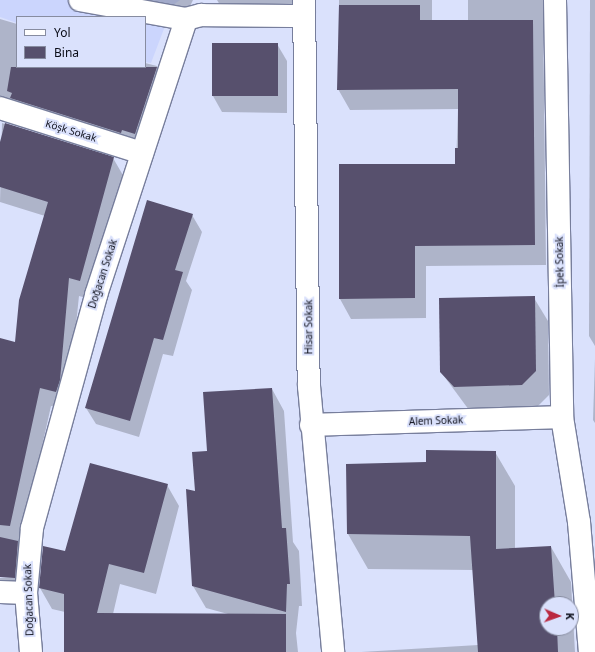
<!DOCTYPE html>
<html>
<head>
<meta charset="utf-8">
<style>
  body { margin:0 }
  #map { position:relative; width:595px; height:652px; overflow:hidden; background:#dae1fc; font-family:"Noto Sans",sans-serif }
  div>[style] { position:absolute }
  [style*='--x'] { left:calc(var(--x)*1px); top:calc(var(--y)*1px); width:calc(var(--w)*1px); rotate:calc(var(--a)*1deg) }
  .built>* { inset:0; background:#cbd5fd }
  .shadow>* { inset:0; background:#0003 }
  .building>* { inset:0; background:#57506d }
  .roads { filter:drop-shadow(1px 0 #777e9c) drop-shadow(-1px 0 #777e9c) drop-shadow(0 1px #777e9c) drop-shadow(0 -1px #777e9c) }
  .minor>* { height:22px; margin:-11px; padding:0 11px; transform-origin:11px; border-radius:11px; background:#fff }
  span { translate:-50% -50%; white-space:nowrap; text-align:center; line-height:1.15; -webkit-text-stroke:4px #dae1fc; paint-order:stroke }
  .street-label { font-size:10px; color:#0a0c17 }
  .legend { position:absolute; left:16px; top:16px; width:130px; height:52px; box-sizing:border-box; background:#dae1fc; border:1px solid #878ca0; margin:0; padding:5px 7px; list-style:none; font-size:12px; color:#0a0c17 }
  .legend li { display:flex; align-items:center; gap:8px; height:20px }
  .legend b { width:20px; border:1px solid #878ca0 }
  .north { position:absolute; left:539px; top:596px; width:40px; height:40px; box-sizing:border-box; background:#dae1fc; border:1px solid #878ca0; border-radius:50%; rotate:92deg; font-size:11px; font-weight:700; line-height:16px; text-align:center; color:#0a0c17 }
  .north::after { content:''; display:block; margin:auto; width:14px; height:18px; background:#ba2840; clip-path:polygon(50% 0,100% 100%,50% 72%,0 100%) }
</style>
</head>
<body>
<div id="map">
  <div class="built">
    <div style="clip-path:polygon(0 0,180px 0,173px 5px,151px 63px,145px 62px,145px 17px,17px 17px,17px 23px,0 17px)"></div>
  </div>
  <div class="shadow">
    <div style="clip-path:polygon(112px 0,193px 0,183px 21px)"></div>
    <div style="clip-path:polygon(217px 0,295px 0,292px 26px,232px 25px)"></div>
    <div style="clip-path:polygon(339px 0,432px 0,432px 21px,468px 21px,468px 0,543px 0,546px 265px,426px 266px,426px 318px,351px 319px,340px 299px,456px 165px,458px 109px,350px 110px,338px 89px)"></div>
    <div style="clip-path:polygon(590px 0,595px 0,595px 346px,589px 336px)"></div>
    <div style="clip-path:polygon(0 19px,17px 24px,17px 67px,145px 67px,145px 63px,157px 66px,167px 83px,145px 150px,17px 113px,8px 98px,0 97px)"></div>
    <div style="clip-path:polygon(277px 44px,287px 61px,287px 113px,222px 112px,213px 96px)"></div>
    <div style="clip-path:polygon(2px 123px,113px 158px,124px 177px,90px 299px,79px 296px,67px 410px,51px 406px,26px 518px,25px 596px,0 594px,0 578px,20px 577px,0 576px,0 351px,16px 344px,45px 216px,0 202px)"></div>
    <div style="clip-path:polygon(192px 215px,202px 232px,186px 281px,192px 290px,173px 356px,163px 354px,139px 437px,96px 424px,86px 408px)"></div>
    <div style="clip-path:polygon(534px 298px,548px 321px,549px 395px,536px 408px,469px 410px,441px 372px)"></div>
    <div style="clip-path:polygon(595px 359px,595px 423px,593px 420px)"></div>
    <div style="clip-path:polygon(272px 389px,284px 411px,293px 542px,299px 551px,302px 606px,299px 606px,296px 633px,298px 652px,65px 652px,65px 612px,52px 609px,40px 588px,66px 553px,167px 485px,179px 506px,156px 594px,120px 584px,113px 614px,228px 614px,206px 608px,193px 586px,196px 492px,208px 452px)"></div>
    <div style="clip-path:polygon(evenodd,495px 452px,515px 486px,515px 549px,551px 547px,571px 582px,575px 652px,361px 652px,478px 645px,474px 570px,368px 569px,348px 534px,427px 463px,495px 452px,547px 604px,571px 604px,571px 628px,547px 628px,547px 604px)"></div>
  </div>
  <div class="building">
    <div style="clip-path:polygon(339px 5px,420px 5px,420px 20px,533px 20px,535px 245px,415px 246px,415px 298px,339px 299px,339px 164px,455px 164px,455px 148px,458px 148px,458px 89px,337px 90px)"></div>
    <div style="clip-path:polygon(212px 43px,278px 43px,278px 96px,212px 96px)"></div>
    <div style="clip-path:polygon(11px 67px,157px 67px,135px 134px,122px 130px,121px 133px,10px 98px,12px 93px,7px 91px)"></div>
    <div style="clip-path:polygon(5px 123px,114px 157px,80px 281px,69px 278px,60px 380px,56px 392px,40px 388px,10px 526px,0 525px,0 338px,15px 342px,19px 300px,48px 202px,0 187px,0 142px)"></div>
    <div style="clip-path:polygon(147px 200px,193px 214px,175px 270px,183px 272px,163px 340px,154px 338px,130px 421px,85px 408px)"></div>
    <div style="clip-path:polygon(535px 296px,536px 371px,522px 385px,454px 387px,440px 372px,439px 298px)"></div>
    <div style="clip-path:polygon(272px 388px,282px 528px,286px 528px,290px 584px,287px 584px,286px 612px,192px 586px,186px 489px,195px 491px,192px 452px,207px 451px,203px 392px)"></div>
    <div style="clip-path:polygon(426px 450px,496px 451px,496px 549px,551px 546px,555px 604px,547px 604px,547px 628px,557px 628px,558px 652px,478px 652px,470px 536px,347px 534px,346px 464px,426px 462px)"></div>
    <div style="clip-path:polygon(90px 463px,168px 484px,144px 573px,109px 564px,97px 613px,286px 614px,286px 652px,64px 652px,64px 594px,39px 588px,43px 546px,65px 551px)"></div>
    <div style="clip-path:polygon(0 537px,18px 541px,15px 578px,0 577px)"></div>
  </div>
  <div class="roads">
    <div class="minor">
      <div style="--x:80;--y:0;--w:108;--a:10.2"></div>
      <div style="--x:304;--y:0;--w:386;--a:89.3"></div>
      <div style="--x:309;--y:386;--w:267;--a:84.8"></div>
      <div style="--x:555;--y:0;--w:417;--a:89"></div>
      <div style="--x:562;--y:417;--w:106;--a:80.8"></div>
      <div style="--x:579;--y:522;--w:130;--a:85.2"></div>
      <div style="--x:0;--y:108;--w:149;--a:17.6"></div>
      <div style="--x:311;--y:425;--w:251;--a:-1.8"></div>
      <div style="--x:0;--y:592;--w:26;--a:2"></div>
      <div style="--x:31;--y:652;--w:59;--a:-94.8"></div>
      <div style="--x:26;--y:593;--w:65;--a:-84.7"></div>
      <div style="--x:32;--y:528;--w:242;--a:-74.6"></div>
      <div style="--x:96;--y:295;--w:290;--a:-71.9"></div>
      <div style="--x:186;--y:19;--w:16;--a:-15"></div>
      <div style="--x:201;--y:15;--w:103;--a:0.6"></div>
    </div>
  </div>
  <div class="street-label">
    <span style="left:71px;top:131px;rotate:17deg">Köşk Sokak</span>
    <span style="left:560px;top:262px;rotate:-91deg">İpek Sokak</span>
    <span style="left:103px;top:274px;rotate:-72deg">Doğacan Sokak</span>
    <span style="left:309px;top:327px;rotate:-90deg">Hisar Sokak</span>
    <span style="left:436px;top:421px;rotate:-2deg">Alem Sokak</span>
    <span style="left:29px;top:600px;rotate:-92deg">Doğacan Sokak</span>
  </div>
  <ul class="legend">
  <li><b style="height:5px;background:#fff"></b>Yol</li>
  <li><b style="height:11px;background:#57506d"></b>Bina</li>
  </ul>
  <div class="north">K</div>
</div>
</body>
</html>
